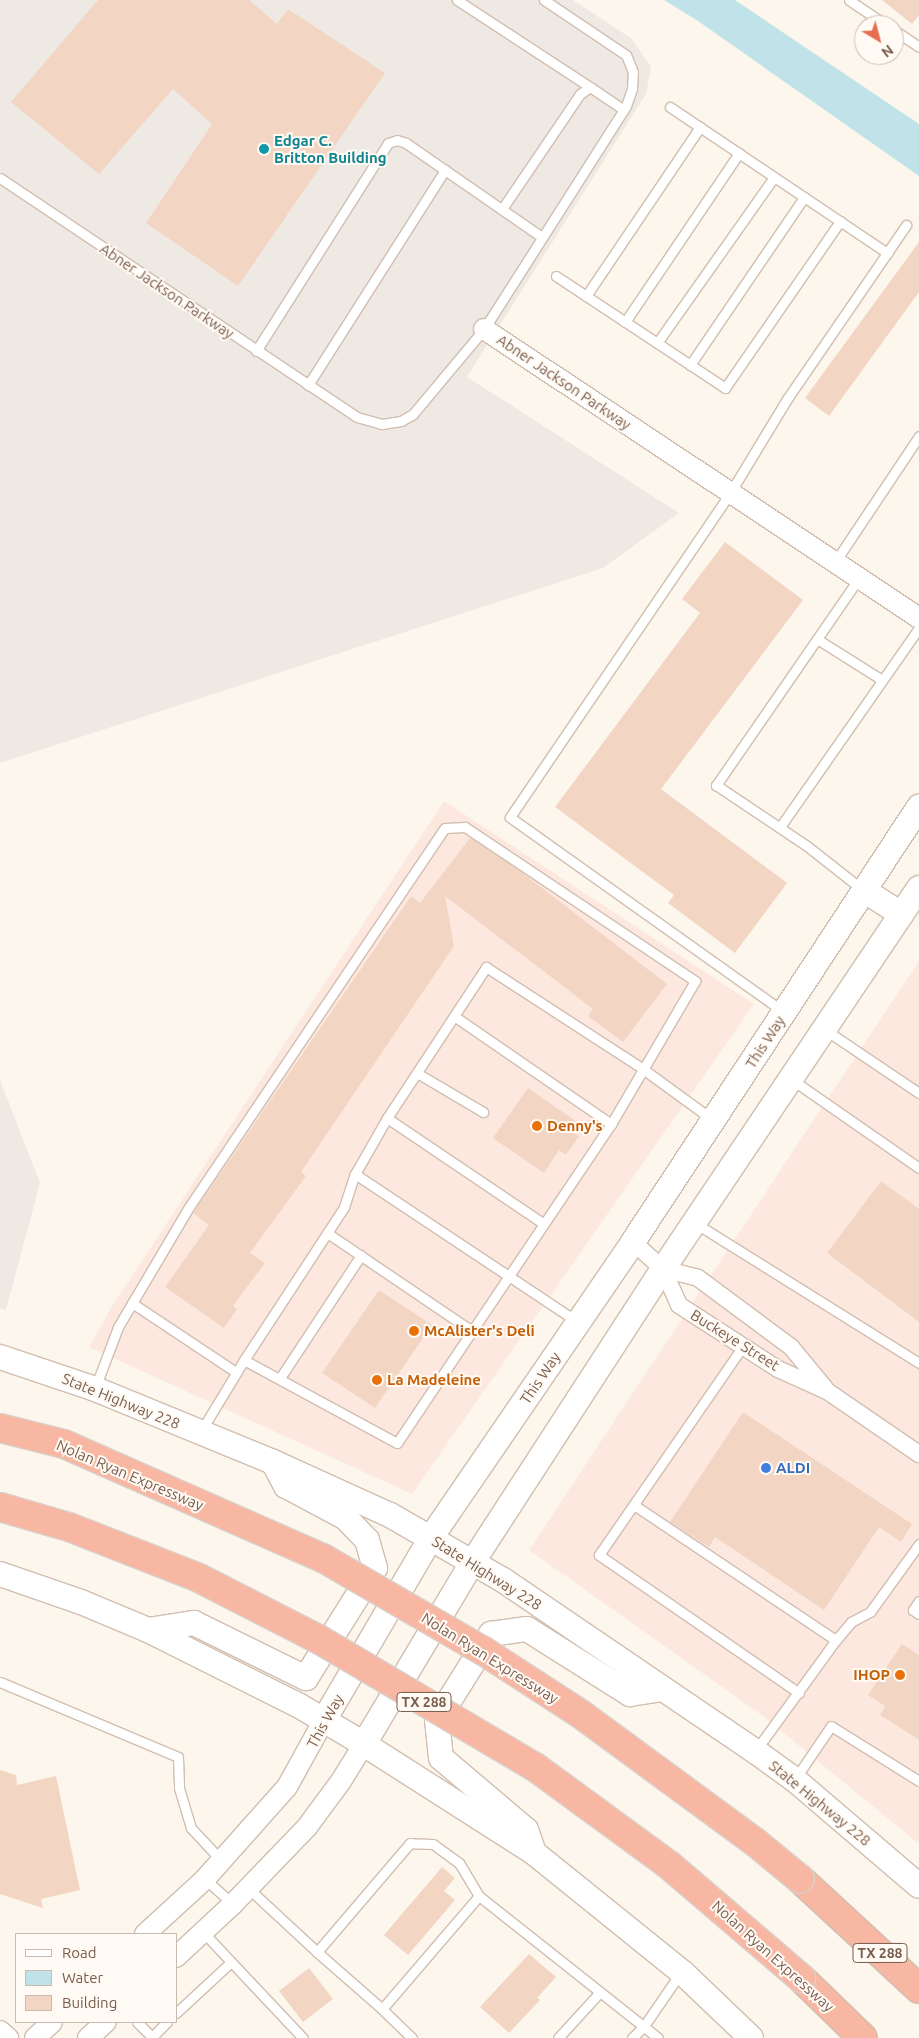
<!DOCTYPE html>
<html>
<head>
<meta charset="utf-8">
<style>
  body { margin:0 }
  #map { position:relative; width:919px; height:2038px; overflow:hidden; background:#fdf6ec; font-family:Ubuntu,sans-serif }
  div>[style] { position:absolute }
  [style*='--x'] { left:calc(var(--x)*1px); top:calc(var(--y)*1px); width:calc(var(--w)*1px); rotate:calc(var(--a)*1deg) }
  .commercial>* { inset:0; background:#fde8e0 }
  .industrial>* { inset:0; background:#efe9e4 }
  .water>* { inset:0; background:#bfe3e8 }
  .building>* { inset:0; background:#f3d5c3 }
  .roads { filter:drop-shadow(1px 0 #d1beb0) drop-shadow(-1px 0 #d1beb0) drop-shadow(0 1px #d1beb0) drop-shadow(0 -1px #d1beb0) }
  .service>* { height:9px; margin:-4.5px; padding:0 4.5px; transform-origin:4.5px; border-radius:4.5px; background:#fff }
  .minor>* { height:16px; margin:-8px; padding:0 8px; transform-origin:8px; border-radius:8px; background:#fff }
  .tertiary>* { height:20px; margin:-10px; padding:0 10px; transform-origin:10px; border-radius:10px; background:#fff }
  .secondary>* { height:24px; margin:-12px; padding:0 12px; transform-origin:12px; border-radius:12px; background:#fff }
  .motorway>* { height:28px; margin:-14px; padding:0 14px; transform-origin:14px; border-radius:14px; background:#f7b7a3 }
  .bridges { filter:drop-shadow(1px 0 #dad1cd) drop-shadow(-1px 0 #dad1cd) drop-shadow(0 1px #dad1cd) drop-shadow(0 -1px #dad1cd) }
  .motorway-bridge>* { height:28px; margin:-14px; padding:0 14px; transform-origin:14px; border-radius:14px; background:#f7b7a3 }
  .dots>* { width:14px; height:14px; translate:-50% -50%; box-sizing:border-box; border:2px solid #fffaf3; border-radius:50% }
  span { translate:-50% -50%; white-space:nowrap; text-align:center; line-height:1.15; -webkit-text-stroke:4px #fffaf3; paint-order:stroke }
  .shield-label span { padding:1px 4px; background:#fffaf3; border:1px solid; border-radius:4px; -webkit-text-stroke-width:0 }
  .shield-label { font-size:14px; color:#7a5c4d; font-weight:700 }
  .culture-label { font-size:15px; color:#0d838f; font-weight:700 }
  .left { translate:0 -50%; text-align:left }
  .street-label { font-size:15px; color:#7a5c4d }
  .food-label { font-size:15px; color:#c56008; font-weight:700 }
  .right { translate:-100% -50%; text-align:right }
  .shop-label { font-size:15px; color:#366cbe; font-weight:700 }
  .legend { position:absolute; left:15px; top:1933px; width:162px; height:90px; box-sizing:border-box; background:#fffaf3; border:1px solid #cabbb1; margin:0; padding:6px 9px; list-style:none; font-size:15px; color:#7a5c4d }
  .legend li { display:flex; align-items:center; gap:10px; height:25px }
  .legend b { width:25px; border:1px solid #cabbb1 }
  .north { position:absolute; left:854px; top:15px; width:50px; height:50px; box-sizing:border-box; background:#fffaf3; border:1px solid #cabbb1; border-radius:50%; rotate:143deg; font-size:14px; font-weight:700; line-height:20px; text-align:center; color:#7a5c4d }
  .north::after { content:''; display:block; margin:auto; width:18px; height:22px; background:#e76f51; clip-path:polygon(50% 0,100% 100%,50% 72%,0 100%) }
</style>
</head>
<body>
<div id="map">
  <div class="commercial">
    <div style="clip-path:polygon(444px 801px,754px 1004px,412px 1494px,89px 1347px,111px 1308px)"></div>
    <div style="clip-path:polygon(919px 961px,919px 1844px,763px 1716px,529px 1550px)"></div>
  </div>
  <div class="industrial">
    <div style="clip-path:polygon(0 0,573px 0,632px 39px,651px 67px,646px 94px,467px 377px,679px 513px,603px 568px,0 763px)"></div>
    <div style="clip-path:polygon(0 1080px,40px 1183px,6px 1310px,0 1309px)"></div>
  </div>
  <div class="water">
    <div style="clip-path:polygon(664px 0,735px 0,919px 124px,919px 176px,698px 21px)"></div>
  </div>
  <div class="building">
    <div style="clip-path:polygon(98px 0,249px 0,277px 24px,288px 9px,385px 73px,238px 286px,146px 223px,212px 124px,173px 89px,99px 174px,11px 102px)"></div>
    <div style="clip-path:polygon(882px 0,919px 0,919px 15px,912px 24px)"></div>
    <div style="clip-path:polygon(919px 242px,919px 292px,829px 416px,805px 398px)"></div>
    <div style="clip-path:polygon(725px 542px,803px 600px,661px 789px,787px 883px,735px 953px,668px 903px,674px 895px,555px 807px,700px 613px,682px 599px)"></div>
    <div style="clip-path:polygon(470px 838px,516px 868px,667px 984px,623px 1042px,588px 1016px,593px 1009px,445px 896px,454px 946px,301px 1172px,306px 1176px,250px 1253px,265px 1263px,233px 1306px,237px 1309px,224px 1328px,165px 1287px,209px 1225px,193px 1213px,411px 896px,420px 903px)"></div>
    <div style="clip-path:polygon(528px 1088px,577px 1122px,571px 1131px,579px 1136px,566px 1155px,559px 1150px,544px 1173px,493px 1138px)"></div>
    <div style="clip-path:polygon(881px 1181px,919px 1209px,919px 1322px,827px 1253px)"></div>
    <div style="clip-path:polygon(379px 1290px,432px 1325px,375px 1408px,322px 1373px)"></div>
    <div style="clip-path:polygon(743px 1412px,912px 1524px,901px 1542px,879px 1527px,824px 1610px,715px 1537px,709px 1547px,670px 1522px)"></div>
    <div style="clip-path:polygon(902px 1644px,919px 1655px,919px 1740px,880px 1715px,885px 1706px,868px 1695px)"></div>
    <div style="clip-path:polygon(0 1770px,16px 1775px,17px 1785px,56px 1776px,80px 1890px,41px 1899px,43px 1908px,0 1894px)"></div>
    <div style="clip-path:polygon(442px 1867px,455px 1878px,444px 1891px,455px 1900px,408px 1955px,384px 1935px)"></div>
    <div style="clip-path:polygon(529px 1954px,556px 1977px,537px 1998px,540px 2000px,509px 2033px,480px 2007px)"></div>
    <div style="clip-path:polygon(309px 1968px,333px 1999px,303px 2022px,279px 1991px)"></div>
  </div>
  <div class="roads">
    <div class="service">
      <div style="--x:457;--y:0;--w:159;--a:33.2"></div>
      <div style="--x:849;--y:0;--w:45;--a:34"></div>
      <div style="--x:894;--y:30;--w:30;--a:34"></div>
      <div style="--x:670;--y:107;--w:262;--a:33.9"></div>
      <div style="--x:0;--y:178;--w:430;--a:33.8"></div>
      <div style="--x:357;--y:417;--w:26;--a:16"></div>
      <div style="--x:382;--y:424;--w:19;--a:-9"></div>
      <div style="--x:401;--y:421;--w:14;--a:-30"></div>
      <div style="--x:413;--y:414;--w:111;--a:-50.1"></div>
      <div style="--x:484;--y:329;--w:264;--a:-57.5"></div>
      <div style="--x:626;--y:106;--w:18;--a:-71"></div>
      <div style="--x:632;--y:89;--w:17;--a:-87"></div>
      <div style="--x:633;--y:72;--w:18;--a:-112"></div>
      <div style="--x:626;--y:55;--w:99;--a:-146.1"></div>
      <div style="--x:502;--y:209;--w:139;--a:-55.9"></div>
      <div style="--x:580;--y:94;--w:12;--a:-35"></div>
      <div style="--x:590;--y:87;--w:40;--a:34"></div>
      <div style="--x:556;--y:276;--w:203;--a:33.5"></div>
      <div style="--x:725;--y:388;--w:203;--a:-55.4"></div>
      <div style="--x:586;--y:296;--w:204;--a:-56"></div>
      <div style="--x:625;--y:322;--w:204;--a:-56"></div>
      <div style="--x:657;--y:343;--w:203;--a:-54.8"></div>
      <div style="--x:256;--y:351;--w:246;--a:-57.6"></div>
      <div style="--x:388;--y:143;--w:9;--a:-18"></div>
      <div style="--x:397;--y:140;--w:9;--a:18"></div>
      <div style="--x:406;--y:143;--w:165;--a:34.7"></div>
      <div style="--x:690;--y:365;--w:203;--a:-55.8"></div>
      <div style="--x:308;--y:385;--w:255;--a:-57.5"></div>
      <div style="--x:835;--y:562;--w:151;--a:-56.3"></div>
      <div style="--x:859;--y:578;--w:252;--a:124.6"></div>
      <div style="--x:716;--y:785;--w:110;--a:33.8"></div>
      <div style="--x:807;--y:846;--w:71;--a:38.2"></div>
      <div style="--x:817;--y:639;--w:77;--a:32.2"></div>
      <div style="--x:780;--y:827;--w:243;--a:-55.1"></div>
      <div style="--x:784;--y:1012;--w:336;--a:-144.6"></div>
      <div style="--x:510;--y:817;--w:392;--a:-55.8"></div>
      <div style="--x:730;--y:493;--w:110;--a:-58.8"></div>
      <div style="--x:787;--y:399;--w:211;--a:-55.6"></div>
      <div style="--x:454;--y:1016;--w:191;--a:34.5"></div>
      <div style="--x:824;--y:1029;--w:115;--a:34"></div>
      <div style="--x:417;--y:1073;--w:77;--a:30.6"></div>
      <div style="--x:791;--y:1079;--w:156;--a:34.8"></div>
      <div style="--x:387;--y:1118;--w:189;--a:34"></div>
      <div style="--x:355;--y:1174;--w:268;--a:33.6"></div>
      <div style="--x:695;--y:1223;--w:264;--a:32"></div>
      <div style="--x:132;--y:1303;--w:125;--a:33.6"></div>
      <div style="--x:743;--y:1346;--w:254;--a:124.6"></div>
      <div style="--x:599;--y:1555;--w:243;--a:34.6"></div>
      <div style="--x:244;--y:1360;--w:174;--a:28.5"></div>
      <div style="--x:397;--y:1443;--w:135;--a:-56.2"></div>
      <div style="--x:280;--y:1378;--w:147;--a:-56.6"></div>
      <div style="--x:95;--y:1388;--w:65;--a:-69.3"></div>
      <div style="--x:118;--y:1327;--w:139;--a:-59.4"></div>
      <div style="--x:189;--y:1207;--w:457;--a:-56"></div>
      <div style="--x:445;--y:828;--w:20;--a:-3"></div>
      <div style="--x:465;--y:827;--w:277;--a:33.8"></div>
      <div style="--x:695;--y:981;--w:166;--a:120.4"></div>
      <div style="--x:611;--y:1124;--w:249;--a:123.9"></div>
      <div style="--x:472;--y:1331;--w:175;--a:-145.9"></div>
      <div style="--x:201;--y:1431;--w:83;--a:-58.8"></div>
      <div style="--x:244;--y:1360;--w:183;--a:-56.8"></div>
      <div style="--x:344;--y:1207;--w:35;--a:-72"></div>
      <div style="--x:355;--y:1174;--w:64;--a:-60.3"></div>
      <div style="--x:387;--y:1118;--w:181;--a:-56.7"></div>
      <div style="--x:486;--y:967;--w:187;--a:33"></div>
      <div style="--x:643;--y:1069;--w:87;--a:36.1"></div>
      <div style="--x:634;--y:1505;--w:243;--a:33.8"></div>
      <div style="--x:919;--y:1601;--w:11;--a:124"></div>
      <div style="--x:913;--y:1610;--w:7;--a:34"></div>
      <div style="--x:0;--y:1682;--w:193;--a:22.8"></div>
      <div style="--x:178;--y:1757;--w:31;--a:88"></div>
      <div style="--x:179;--y:1788;--w:42;--a:73.3"></div>
      <div style="--x:191;--y:1828;--w:45;--a:46.8"></div>
      <div style="--x:756;--y:1750;--w:136;--a:-54"></div>
      <div style="--x:836;--y:1640;--w:23;--a:-50"></div>
      <div style="--x:851;--y:1622;--w:21;--a:-28"></div>
      <div style="--x:870;--y:1612;--w:84;--a:-54.2"></div>
      <div style="--x:795;--y:1779;--w:64;--a:-55.8"></div>
      <div style="--x:831;--y:1726;--w:104;--a:32"></div>
      <div style="--x:205;--y:1879;--w:38;--a:42"></div>
      <div style="--x:248;--y:1888;--w:94;--a:42.8"></div>
      <div style="--x:317;--y:1952;--w:86;--a:41.2"></div>
      <div style="--x:382;--y:2009;--w:149;--a:-49.4"></div>
      <div style="--x:479;--y:1896;--w:39;--a:-121"></div>
      <div style="--x:459;--y:1863;--w:32;--a:-144"></div>
      <div style="--x:433;--y:1844;--w:23;--a:-178"></div>
      <div style="--x:410;--y:1843;--w:143;--a:130.5"></div>
      <div style="--x:479;--y:1896;--w:228;--a:38.4"></div>
      <div style="--x:203;--y:1932;--w:146;--a:46.7"></div>
      <div style="--x:382;--y:2009;--w:42;--a:44"></div>
      <div style="--x:176;--y:2013;--w:75;--a:-42.8"></div>
      <div style="--x:137;--y:2022;--w:21;--a:45"></div>
      <div style="--x:152;--y:2037;--w:21;--a:-45"></div>
      <div style="--x:558;--y:2038;--w:62;--a:-47.6"></div>
      <div style="--x:632;--y:2038;--w:17;--a:-45"></div>
      <div style="--x:644;--y:2026;--w:65;--a:-55.6"></div>
    </div>
    <div class="minor">
      <div style="--x:633;--y:1242;--w:40;--a:42"></div>
      <div style="--x:663;--y:1269;--w:39;--a:66"></div>
      <div style="--x:679;--y:1305;--w:118;--a:32.9"></div>
      <div style="--x:778;--y:1369;--w:54;--a:24.2"></div>
      <div style="--x:827;--y:1391;--w:112;--a:34.4"></div>
      <div style="--x:663;--y:1269;--w:36;--a:14"></div>
      <div style="--x:698;--y:1278;--w:116;--a:36.6"></div>
      <div style="--x:791;--y:1347;--w:53;--a:50.3"></div>
    </div>
    <div class="tertiary">
      <div style="--x:484;--y:329;--w:522;--a:33.6"></div>
      <div style="--x:145;--y:1934;--w:81;--a:-42.5"></div>
      <div style="--x:205;--y:1879;--w:123;--a:-48.3"></div>
      <div style="--x:287;--y:1787;--w:77;--a:-61.1"></div>
      <div style="--x:176;--y:1957;--w:78;--a:-42.9"></div>
      <div style="--x:233;--y:1904;--w:107;--a:-46.1"></div>
      <div style="--x:307;--y:1827;--w:57;--a:-53.5"></div>
      <div style="--x:341;--y:1781;--w:44;--a:-58.1"></div>
      <div style="--x:0;--y:2031;--w:11;--a:41"></div>
      <div style="--x:35;--y:2038;--w:23;--a:-43"></div>
      <div style="--x:88;--y:2038;--w:24;--a:-42"></div>
    </div>
    <div class="secondary">
      <div style="--x:865;--y:891;--w:43;--a:32.6"></div>
      <div style="--x:0;--y:1357;--w:100;--a:18.6"></div>
      <div style="--x:95;--y:1389;--w:192;--a:22.3"></div>
      <div style="--x:273;--y:1462;--w:128;--a:24.4"></div>
      <div style="--x:390;--y:1515;--w:130;--a:29.9"></div>
      <div style="--x:503;--y:1580;--w:305;--a:34.2"></div>
      <div style="--x:755;--y:1751;--w:49;--a:35.9"></div>
      <div style="--x:795;--y:1780;--w:163;--a:40.5"></div>
      <div style="--x:0;--y:1574;--w:86;--a:19.1"></div>
      <div style="--x:81;--y:1602;--w:73;--a:22.7"></div>
      <div style="--x:148;--y:1630;--w:168;--a:26.6"></div>
      <div style="--x:298;--y:1705;--w:77;--a:30.6"></div>
      <div style="--x:364;--y:1744;--w:201;--a:32.6"></div>
      <div style="--x:533;--y:1852;--w:193;--a:38.9"></div>
      <div style="--x:683;--y:1973;--w:94;--a:43.7"></div>
      <div style="--x:148;--y:1630;--w:47;--a:-8.7"></div>
      <div style="--x:194;--y:1623;--w:125;--a:26.2"></div>
      <div style="--x:306;--y:1678;--w:130;--a:-57.9"></div>
      <div style="--x:375;--y:1568;--w:29;--a:-106"></div>
      <div style="--x:367;--y:1540;--w:30;--a:-134"></div>
      <div style="--x:346;--y:1518;--w:68;--a:-151.9"></div>
      <div style="--x:286;--y:1486;--w:27;--a:-118"></div>
      <div style="--x:324;--y:1720;--w:210;--a:-59.6"></div>
      <div style="--x:430;--y:1539;--w:360;--a:-55.6"></div>
      <div style="--x:633;--y:1242;--w:521;--a:-56.68"></div>
      <div style="--x:364;--y:1744;--w:211;--a:-59.2"></div>
      <div style="--x:472;--y:1563;--w:351;--a:-57"></div>
      <div style="--x:663;--y:1269;--w:459;--a:-56.1"></div>
      <div style="--x:532;--y:1847;--w:18;--a:-109"></div>
      <div style="--x:526;--y:1830;--w:111;--a:-139.7"></div>
      <div style="--x:441;--y:1758;--w:38;--a:-96"></div>
      <div style="--x:437;--y:1720;--w:102;--a:-57.9"></div>
      <div style="--x:491;--y:1634;--w:36;--a:-8"></div>
      <div style="--x:527;--y:1629;--w:122;--a:32.3"></div>
      <div style="--x:630;--y:1694;--w:33;--a:-9"></div>
    </div>
    <div class="motorway">
      <div style="--x:800;--y:1879;--w:162;--a:42.7"></div>
      <div style="--x:801;--y:1978;--w:86;--a:44.1"></div>
    </div>
  </div>
  <div class="bridges">
    <div class="motorway-bridge">
      <div style="--x:0;--y:1428;--w:66;--a:14"></div>
      <div style="--x:64;--y:1444;--w:283;--a:23.8"></div>
      <div style="--x:323;--y:1558;--w:184;--a:30.1"></div>
      <div style="--x:482;--y:1650;--w:119;--a:33"></div>
      <div style="--x:582;--y:1715;--w:215;--a:36.3"></div>
      <div style="--x:755;--y:1842;--w:58;--a:39.4"></div>
      <div style="--x:0;--y:1507;--w:72;--a:16.2"></div>
      <div style="--x:69;--y:1527;--w:140;--a:21.4"></div>
      <div style="--x:199;--y:1578;--w:136;--a:27.1"></div>
      <div style="--x:320;--y:1640;--w:250;--a:30.6"></div>
      <div style="--x:535;--y:1767;--w:166;--a:36.2"></div>
      <div style="--x:669;--y:1865;--w:174;--a:40.6"></div>
    </div>
  </div>
  <div class="dots">
    <div style="left:264px;top:149px;background:#0f9aa8"></div>
    <div style="left:537px;top:1126px;background:#e8710a"></div>
    <div style="left:414px;top:1331px;background:#e8710a"></div>
    <div style="left:377px;top:1380px;background:#e8710a"></div>
    <div style="left:766px;top:1468px;background:#3f7fe0"></div>
    <div style="left:900px;top:1675px;background:#e8710a"></div>
  </div>
  <div class="shield-label">
    <span style="left:424px;top:1702px">TX 288</span>
    <span style="left:880px;top:1953px">TX 288</span>
  </div>
  <div class="culture-label">
    <span class="left" style="left:274px;top:149px">Edgar C.<br>Britton Building</span>
  </div>
  <div class="street-label">
    <span style="left:167px;top:291px;rotate:34deg">Abner Jackson Parkway</span>
    <span style="left:564px;top:382px;rotate:34deg">Abner Jackson Parkway</span>
    <span style="left:765px;top:1042px;rotate:-57deg">This Way</span>
    <span style="left:735px;top:1340px;rotate:32deg">Buckeye Street</span>
    <span style="left:540px;top:1378px;rotate:-56deg">This Way</span>
    <span style="left:121px;top:1401px;rotate:22deg">State Highway 228</span>
    <span style="left:130px;top:1475px;rotate:23deg">Nolan Ryan Expressway</span>
    <span style="left:487px;top:1573px;rotate:32deg">State Highway 228</span>
    <span style="left:490px;top:1658px;rotate:32deg">Nolan Ryan Expressway</span>
    <span style="left:325px;top:1721px;rotate:-61deg">This Way</span>
    <span style="left:820px;top:1803px;rotate:39deg">State Highway 228</span>
    <span style="left:773px;top:1956px;rotate:42deg">Nolan Ryan Expressway</span>
  </div>
  <div class="food-label">
    <span class="left" style="left:547px;top:1126px">Denny's</span>
    <span class="left" style="left:424px;top:1331px">McAlister's Deli</span>
    <span class="left" style="left:387px;top:1380px">La Madeleine</span>
    <span class="right" style="left:890px;top:1675px">IHOP</span>
  </div>
  <div class="shop-label">
    <span class="left" style="left:776px;top:1468px">ALDI</span>
  </div>
  <ul class="legend">
  <li><b style="height:6px;background:#fff"></b>Road</li>
  <li><b style="height:14px;background:#bfe3e8"></b>Water</li>
  <li><b style="height:14px;background:#f3d5c3"></b>Building</li>
  </ul>
  <div class="north">N</div>
</div>
</body>
</html>
